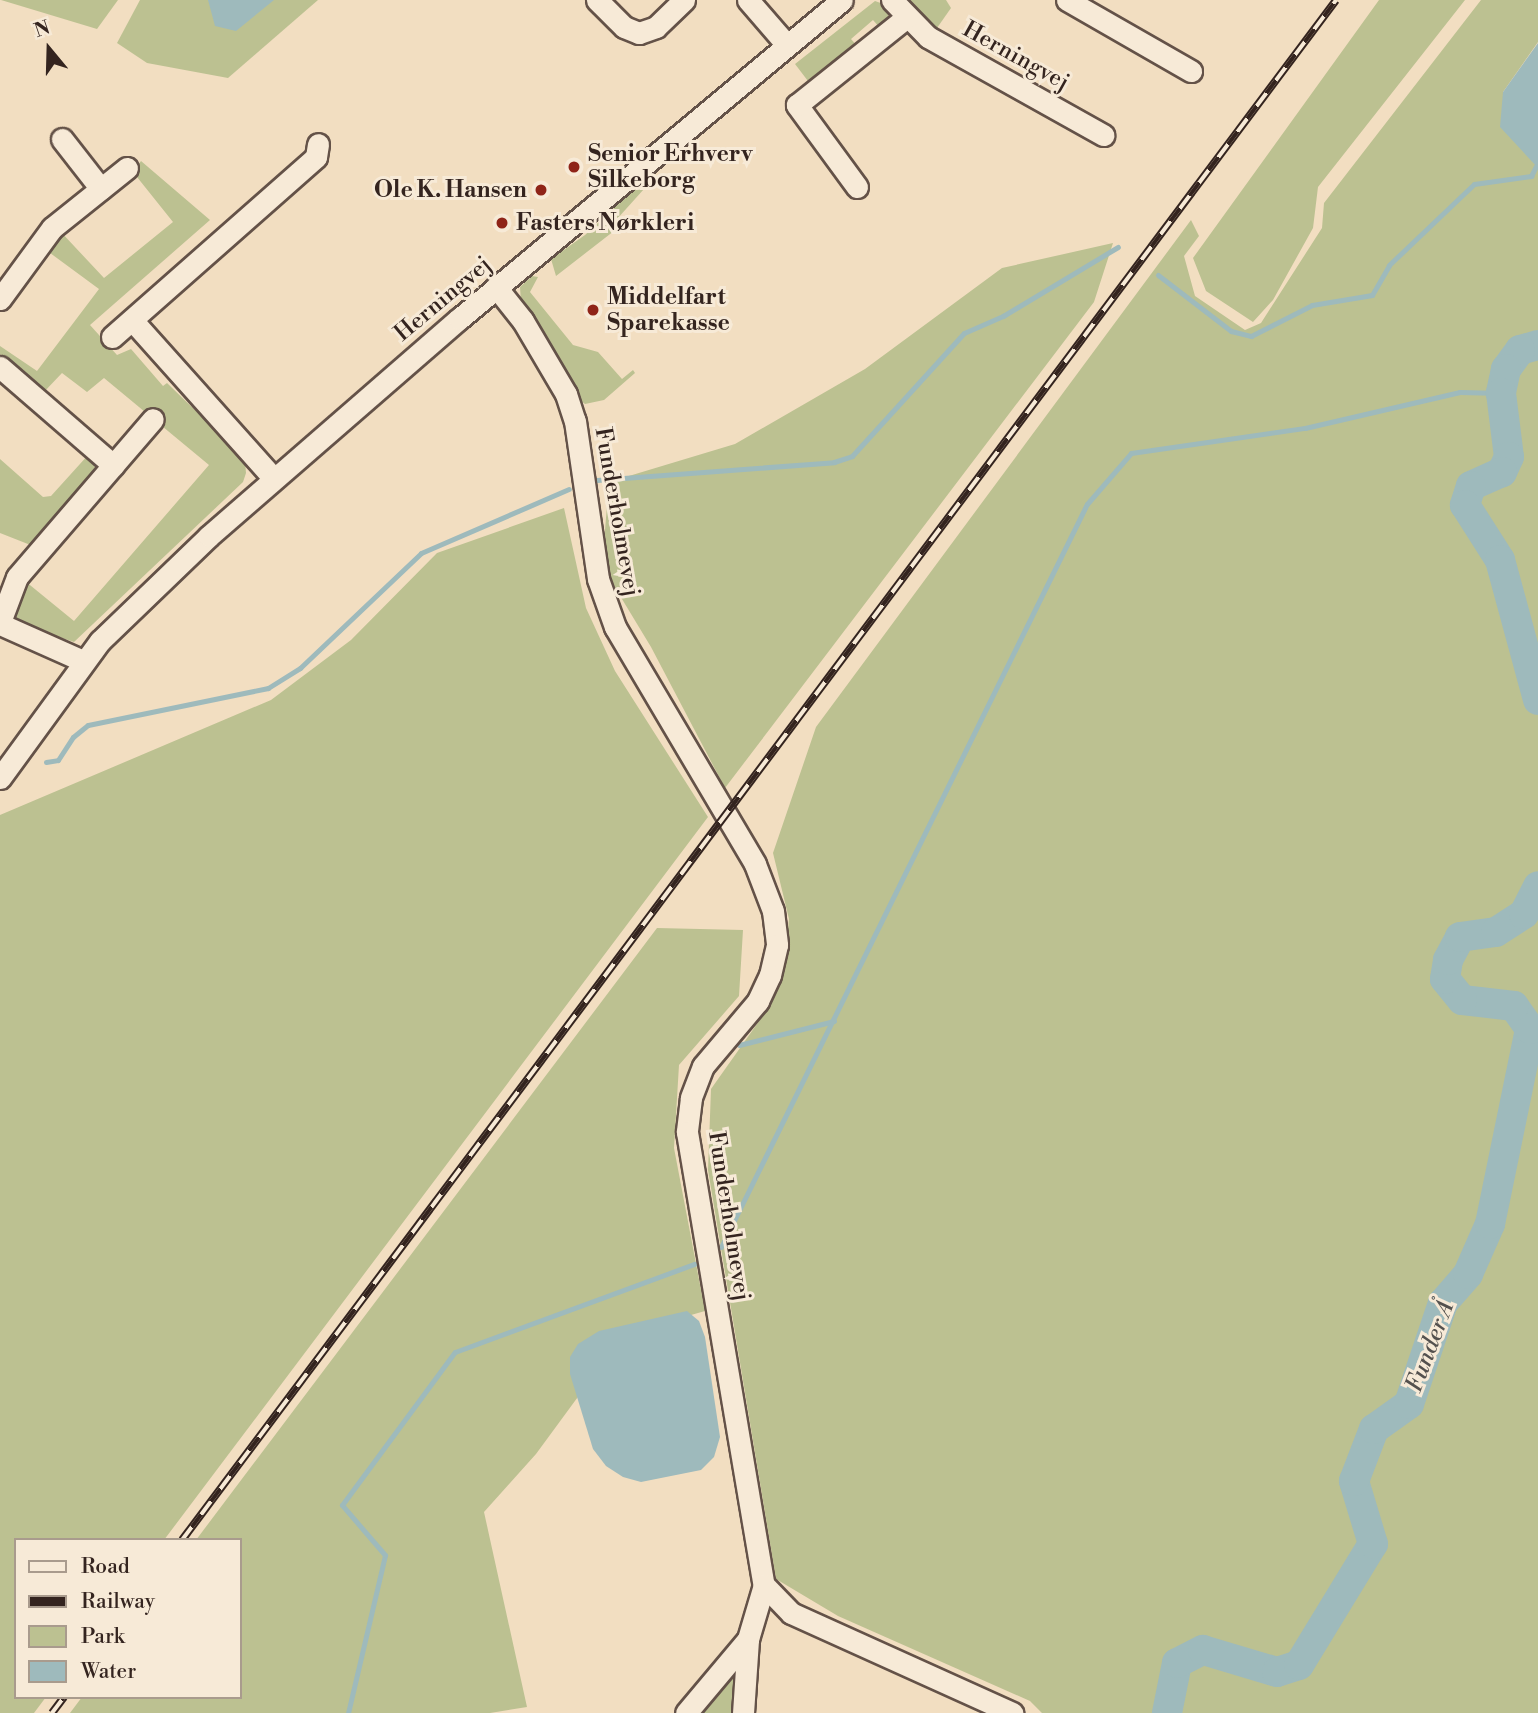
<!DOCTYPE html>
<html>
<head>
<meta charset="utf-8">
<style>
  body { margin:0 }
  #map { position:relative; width:1538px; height:1713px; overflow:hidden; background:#f2dec1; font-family:"Libre Bodoni",serif }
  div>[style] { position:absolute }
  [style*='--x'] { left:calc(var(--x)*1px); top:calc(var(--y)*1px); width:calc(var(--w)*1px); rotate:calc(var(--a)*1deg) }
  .green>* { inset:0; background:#bcc191 }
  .water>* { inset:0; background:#9ebabc }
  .stream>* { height:5px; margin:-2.5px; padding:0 2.5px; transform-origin:2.5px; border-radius:2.5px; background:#9ebabc }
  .river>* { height:30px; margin:-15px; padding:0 15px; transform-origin:15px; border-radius:15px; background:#9ebabc }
  .roads { filter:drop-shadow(2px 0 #645248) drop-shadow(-2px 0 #645248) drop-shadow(0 2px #645248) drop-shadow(0 -2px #645248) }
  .minor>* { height:21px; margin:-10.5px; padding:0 10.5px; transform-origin:10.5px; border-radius:10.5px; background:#f7ead7 }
  .rail>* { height:8px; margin-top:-4px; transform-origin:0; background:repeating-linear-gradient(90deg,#f7ead7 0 16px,#34241f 0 32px); box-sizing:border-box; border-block:2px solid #34241f }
  .dots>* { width:19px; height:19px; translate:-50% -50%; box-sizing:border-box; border:4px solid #f7ead7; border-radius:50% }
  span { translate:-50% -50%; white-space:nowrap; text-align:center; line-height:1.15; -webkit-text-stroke:6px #f7ead7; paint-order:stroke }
  .street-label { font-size:23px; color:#34241f }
  .poi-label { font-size:23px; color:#34241f; font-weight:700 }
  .left { translate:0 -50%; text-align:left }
  .right { translate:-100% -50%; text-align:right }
  .water-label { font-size:24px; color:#54514e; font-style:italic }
  .legend { position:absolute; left:14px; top:1538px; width:228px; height:161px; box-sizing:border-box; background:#f7ead7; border:2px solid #a99b8d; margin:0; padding:9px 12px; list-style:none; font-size:21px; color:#34241f }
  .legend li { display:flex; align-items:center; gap:14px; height:35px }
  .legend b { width:35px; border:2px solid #a99b8d }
  .north { position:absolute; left:14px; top:14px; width:70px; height:70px; -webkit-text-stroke:5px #f7ead7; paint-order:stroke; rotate:341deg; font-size:19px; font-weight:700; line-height:28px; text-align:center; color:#34241f }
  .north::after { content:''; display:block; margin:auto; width:24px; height:32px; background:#34241f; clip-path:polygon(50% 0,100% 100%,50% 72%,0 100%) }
</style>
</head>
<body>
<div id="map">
  <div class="green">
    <div style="clip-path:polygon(1px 0,118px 0,97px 29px)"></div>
    <div style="clip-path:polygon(140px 0,318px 0,228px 78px,147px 63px,117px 43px)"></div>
    <div style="clip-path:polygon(909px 0,946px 0,951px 8px,937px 28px)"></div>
    <div style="clip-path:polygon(1379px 0,1465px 0,1318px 187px,1313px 228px,1273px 300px,1253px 322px,1206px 291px,1193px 258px)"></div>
    <div style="clip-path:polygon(1481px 0,1538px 0,1538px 42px,1503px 92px,1538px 168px,1538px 1713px,1042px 1713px,1030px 1701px,838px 1616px,776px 1579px,708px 1170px,711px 1089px,769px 1007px,784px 968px,789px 919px,773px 853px,816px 727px,1191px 220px,1199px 236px,1184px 256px,1195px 296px,1245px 330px,1261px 323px,1322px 228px,1324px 203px)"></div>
    <div style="clip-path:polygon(875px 1px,889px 6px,888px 23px,880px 28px,873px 20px,851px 39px,857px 46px,811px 85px,795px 64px)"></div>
    <div style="clip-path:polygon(141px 161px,210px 220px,90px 325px,117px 355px,131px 349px,163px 386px,167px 383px,232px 446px,245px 461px,246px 473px,243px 482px,74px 642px,17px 623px,14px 613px,25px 581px,74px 621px,209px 465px,104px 378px,87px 392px,62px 373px,43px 393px,0 354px,0 346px,37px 371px,99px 289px,46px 250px,60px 231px,104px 278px,173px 222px,133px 172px)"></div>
    <div style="clip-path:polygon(639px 185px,644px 189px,617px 219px,623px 224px,556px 276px,551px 259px,585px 235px)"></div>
    <div style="clip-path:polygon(1113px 243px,1094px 302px,725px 788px,651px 647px,602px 566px,609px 482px,735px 444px,865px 369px,1002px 268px)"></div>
    <div style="clip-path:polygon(532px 276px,538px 277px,530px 292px,573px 345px,598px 352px,622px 379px,633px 370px,635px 373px,604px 400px,585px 404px,575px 396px,521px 302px,520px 287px)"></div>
    <div style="clip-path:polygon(89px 454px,97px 472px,33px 546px,0 533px,0 459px,43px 497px,51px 496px)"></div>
    <div style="clip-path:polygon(564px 508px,586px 608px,615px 671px,708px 817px,164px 1540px,16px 1540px,16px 1697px,46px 1697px,34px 1713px,0 1713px,0 815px,271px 700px,351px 640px,437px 553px)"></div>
    <div style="clip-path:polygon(657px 928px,743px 930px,739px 996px,679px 1065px,674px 1148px,705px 1311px,576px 1348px,583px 1390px,536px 1454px,484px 1512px,527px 1707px,490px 1713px,70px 1713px,82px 1697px,240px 1697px,240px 1540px,196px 1540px)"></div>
    <div style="clip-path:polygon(735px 1674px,733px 1713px,698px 1713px)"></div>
  </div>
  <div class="water">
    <div style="clip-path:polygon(208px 0,274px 0,236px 31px,215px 26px)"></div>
    <div style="clip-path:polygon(1538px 43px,1538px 168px,1500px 127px,1503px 92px)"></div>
    <div style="clip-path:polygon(687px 1311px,699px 1321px,705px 1337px,720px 1437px,714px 1457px,701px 1470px,641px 1482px,623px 1477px,606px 1466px,593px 1449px,570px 1374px,570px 1357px,578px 1344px,599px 1331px)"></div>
  </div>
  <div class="stream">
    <div style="--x:1158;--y:275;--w:92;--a:37.5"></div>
    <div style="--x:1231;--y:331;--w:21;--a:14"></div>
    <div style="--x:1251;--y:336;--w:68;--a:-26.9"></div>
    <div style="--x:1312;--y:305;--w:61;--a:-9.5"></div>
    <div style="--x:1372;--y:295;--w:34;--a:-60"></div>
    <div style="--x:1389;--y:265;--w:117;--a:-43.6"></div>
    <div style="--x:1474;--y:184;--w:58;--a:-8"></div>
    <div style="--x:1531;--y:176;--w:11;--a:-63"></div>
    <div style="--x:597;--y:480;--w:238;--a:-4.3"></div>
    <div style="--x:834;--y:462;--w:19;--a:-18"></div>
    <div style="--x:852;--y:456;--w:166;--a:-47.7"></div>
    <div style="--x:964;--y:333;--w:43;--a:-23.6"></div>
    <div style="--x:1003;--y:316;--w:134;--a:-31"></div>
    <div style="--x:46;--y:762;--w:12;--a:-9"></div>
    <div style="--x:58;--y:760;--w:27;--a:-57"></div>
    <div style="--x:73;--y:737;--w:19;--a:-39"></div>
    <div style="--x:88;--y:725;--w:184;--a:-11.6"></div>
    <div style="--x:268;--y:688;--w:38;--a:-32"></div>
    <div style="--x:300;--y:668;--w:167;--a:-43.5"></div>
    <div style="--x:421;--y:553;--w:161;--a:-23.4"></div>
    <div style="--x:739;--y:1045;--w:98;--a:-14.2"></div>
    <div style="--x:721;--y:1247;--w:828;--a:-63.78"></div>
    <div style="--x:1087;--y:504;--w:67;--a:-49.2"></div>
    <div style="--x:1131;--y:453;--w:176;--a:-8.2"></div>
    <div style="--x:1305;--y:428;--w:159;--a:-13.1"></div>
    <div style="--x:1460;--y:392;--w:41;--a:1.4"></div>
    <div style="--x:348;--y:1713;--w:162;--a:-76.8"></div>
    <div style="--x:385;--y:1555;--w:66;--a:-130.7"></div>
    <div style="--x:342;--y:1505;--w:190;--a:-53.6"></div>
    <div style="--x:455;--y:1352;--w:255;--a:-20.2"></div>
  </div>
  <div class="river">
    <div style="--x:1538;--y:345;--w:19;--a:164"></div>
    <div style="--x:1520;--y:350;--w:24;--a:126"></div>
    <div style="--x:1506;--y:369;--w:25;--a:102"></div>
    <div style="--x:1501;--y:393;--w:64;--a:82.9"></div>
    <div style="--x:1509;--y:457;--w:17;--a:115"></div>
    <div style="--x:1502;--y:472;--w:34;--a:156"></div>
    <div style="--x:1471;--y:486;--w:20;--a:108"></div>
    <div style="--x:1465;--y:505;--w:65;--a:57.5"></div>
    <div style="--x:1500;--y:560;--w:145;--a:74.8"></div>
    <div style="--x:1167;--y:1713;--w:51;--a:-78.7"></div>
    <div style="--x:1177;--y:1663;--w:29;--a:-27"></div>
    <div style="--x:1203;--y:1650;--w:77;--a:16.6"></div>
    <div style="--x:1277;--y:1672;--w:23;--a:-18"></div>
    <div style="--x:1299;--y:1665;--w:142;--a:-58.6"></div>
    <div style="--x:1373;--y:1544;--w:66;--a:-106.8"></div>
    <div style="--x:1354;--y:1481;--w:56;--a:-69"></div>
    <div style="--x:1374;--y:1429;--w:43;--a:-35.5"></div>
    <div style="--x:1409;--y:1404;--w:107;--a:-71.4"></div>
    <div style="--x:1443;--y:1303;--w:38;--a:-49"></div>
    <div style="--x:1468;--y:1274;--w:55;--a:-66.3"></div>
    <div style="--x:1490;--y:1224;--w:199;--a:-78.4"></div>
    <div style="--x:1530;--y:1029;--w:28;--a:-125"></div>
    <div style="--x:1514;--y:1006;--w:52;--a:-173.4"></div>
    <div style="--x:1462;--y:1000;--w:27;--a:-129"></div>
    <div style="--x:1445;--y:979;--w:19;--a:-81"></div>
    <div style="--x:1448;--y:960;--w:26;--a:-62"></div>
    <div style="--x:1460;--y:937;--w:36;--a:-8"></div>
    <div style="--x:1496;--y:932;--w:33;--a:-33"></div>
    <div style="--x:1524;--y:914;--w:31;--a:-63"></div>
  </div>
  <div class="roads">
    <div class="minor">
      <div style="--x:597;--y:0;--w:38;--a:45"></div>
      <div style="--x:624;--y:27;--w:16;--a:22"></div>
      <div style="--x:639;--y:33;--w:18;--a:-19"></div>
      <div style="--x:656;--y:27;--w:39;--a:-44"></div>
      <div style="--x:748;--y:0;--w:60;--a:49.1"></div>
      <div style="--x:892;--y:0;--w:52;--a:45.8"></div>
      <div style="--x:928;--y:37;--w:201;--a:29.2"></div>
      <div style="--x:1067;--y:0;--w:143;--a:29.8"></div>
      <div style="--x:62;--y:139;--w:63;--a:52"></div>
      <div style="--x:857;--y:187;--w:102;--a:-126.2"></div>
      <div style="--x:797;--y:105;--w:141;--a:-38.7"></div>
      <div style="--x:496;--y:287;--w:43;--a:51.5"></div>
      <div style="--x:523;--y:321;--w:85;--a:59.5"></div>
      <div style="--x:566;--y:394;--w:28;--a:72"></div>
      <div style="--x:575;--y:421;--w:160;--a:81.7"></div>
      <div style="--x:598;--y:579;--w:51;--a:70.5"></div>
      <div style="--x:615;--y:627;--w:275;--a:59.4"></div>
      <div style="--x:755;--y:864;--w:50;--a:69"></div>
      <div style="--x:773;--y:911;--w:34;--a:83"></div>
      <div style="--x:777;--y:945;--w:31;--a:103"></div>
      <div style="--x:770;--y:975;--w:29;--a:115"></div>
      <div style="--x:758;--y:1001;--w:85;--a:130.2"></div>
      <div style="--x:703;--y:1066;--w:34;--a:111"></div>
      <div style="--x:691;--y:1098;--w:34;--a:97"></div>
      <div style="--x:687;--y:1132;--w:459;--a:80.4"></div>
      <div style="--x:764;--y:1585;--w:39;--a:46"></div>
      <div style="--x:791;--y:1613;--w:243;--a:24.3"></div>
      <div style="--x:0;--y:299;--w:88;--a:-53.8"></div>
      <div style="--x:52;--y:228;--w:96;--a:-38.7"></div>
      <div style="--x:132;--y:320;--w:213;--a:48.2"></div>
      <div style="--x:112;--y:337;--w:272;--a:-41.4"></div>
      <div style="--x:316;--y:157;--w:13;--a:-81"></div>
      <div style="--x:0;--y:367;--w:150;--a:40.9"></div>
      <div style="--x:0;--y:622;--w:48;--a:-69.3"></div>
      <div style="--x:17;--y:577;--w:208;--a:-49.3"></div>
      <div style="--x:0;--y:624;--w:91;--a:24"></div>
      <div style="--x:0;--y:778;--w:170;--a:-53.9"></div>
      <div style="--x:100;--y:641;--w:151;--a:-43.9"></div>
      <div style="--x:209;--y:536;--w:331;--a:-41"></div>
      <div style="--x:459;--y:319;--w:498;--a:-39.8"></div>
      <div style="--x:686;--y:1713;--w:97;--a:-50"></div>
      <div style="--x:748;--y:1639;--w:56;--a:-73.5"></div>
      <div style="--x:743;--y:1713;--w:74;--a:-86.1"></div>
    </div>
  </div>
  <div class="rail">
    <div style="--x:182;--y:1540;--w:1924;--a:-53.15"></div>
    <div style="--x:52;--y:1713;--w:20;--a:-53"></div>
  </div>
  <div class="dots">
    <div style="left:574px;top:167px;background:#8f2418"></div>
    <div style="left:541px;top:190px;background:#8f2418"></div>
    <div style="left:502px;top:223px;background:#8f2418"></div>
    <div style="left:593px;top:310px;background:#8f2418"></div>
  </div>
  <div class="street-label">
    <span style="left:1016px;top:56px;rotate:29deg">Herningvej</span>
    <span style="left:443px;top:299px;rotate:-40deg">Herningvej</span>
    <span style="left:617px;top:512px;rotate:80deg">Funderholmevej</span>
    <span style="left:729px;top:1216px;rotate:81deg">Funderholmevej</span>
  </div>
  <div class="poi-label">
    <span class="left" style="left:588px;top:167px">Senior Erhverv<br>Silkeborg</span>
    <span class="right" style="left:527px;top:190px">Ole K. Hansen</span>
    <span class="left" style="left:516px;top:223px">Fasters Nørkleri</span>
    <span class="left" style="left:607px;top:310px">Middelfart<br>Sparekasse</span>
  </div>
  <div class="water-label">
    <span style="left:1431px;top:1347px;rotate:-69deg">Funder Å</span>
  </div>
  <ul class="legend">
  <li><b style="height:9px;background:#f7ead7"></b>Road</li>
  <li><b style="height:9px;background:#34241f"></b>Railway</li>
  <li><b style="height:19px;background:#bcc191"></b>Park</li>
  <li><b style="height:19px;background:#9ebabc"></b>Water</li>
  </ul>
  <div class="north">N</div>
</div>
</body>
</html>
